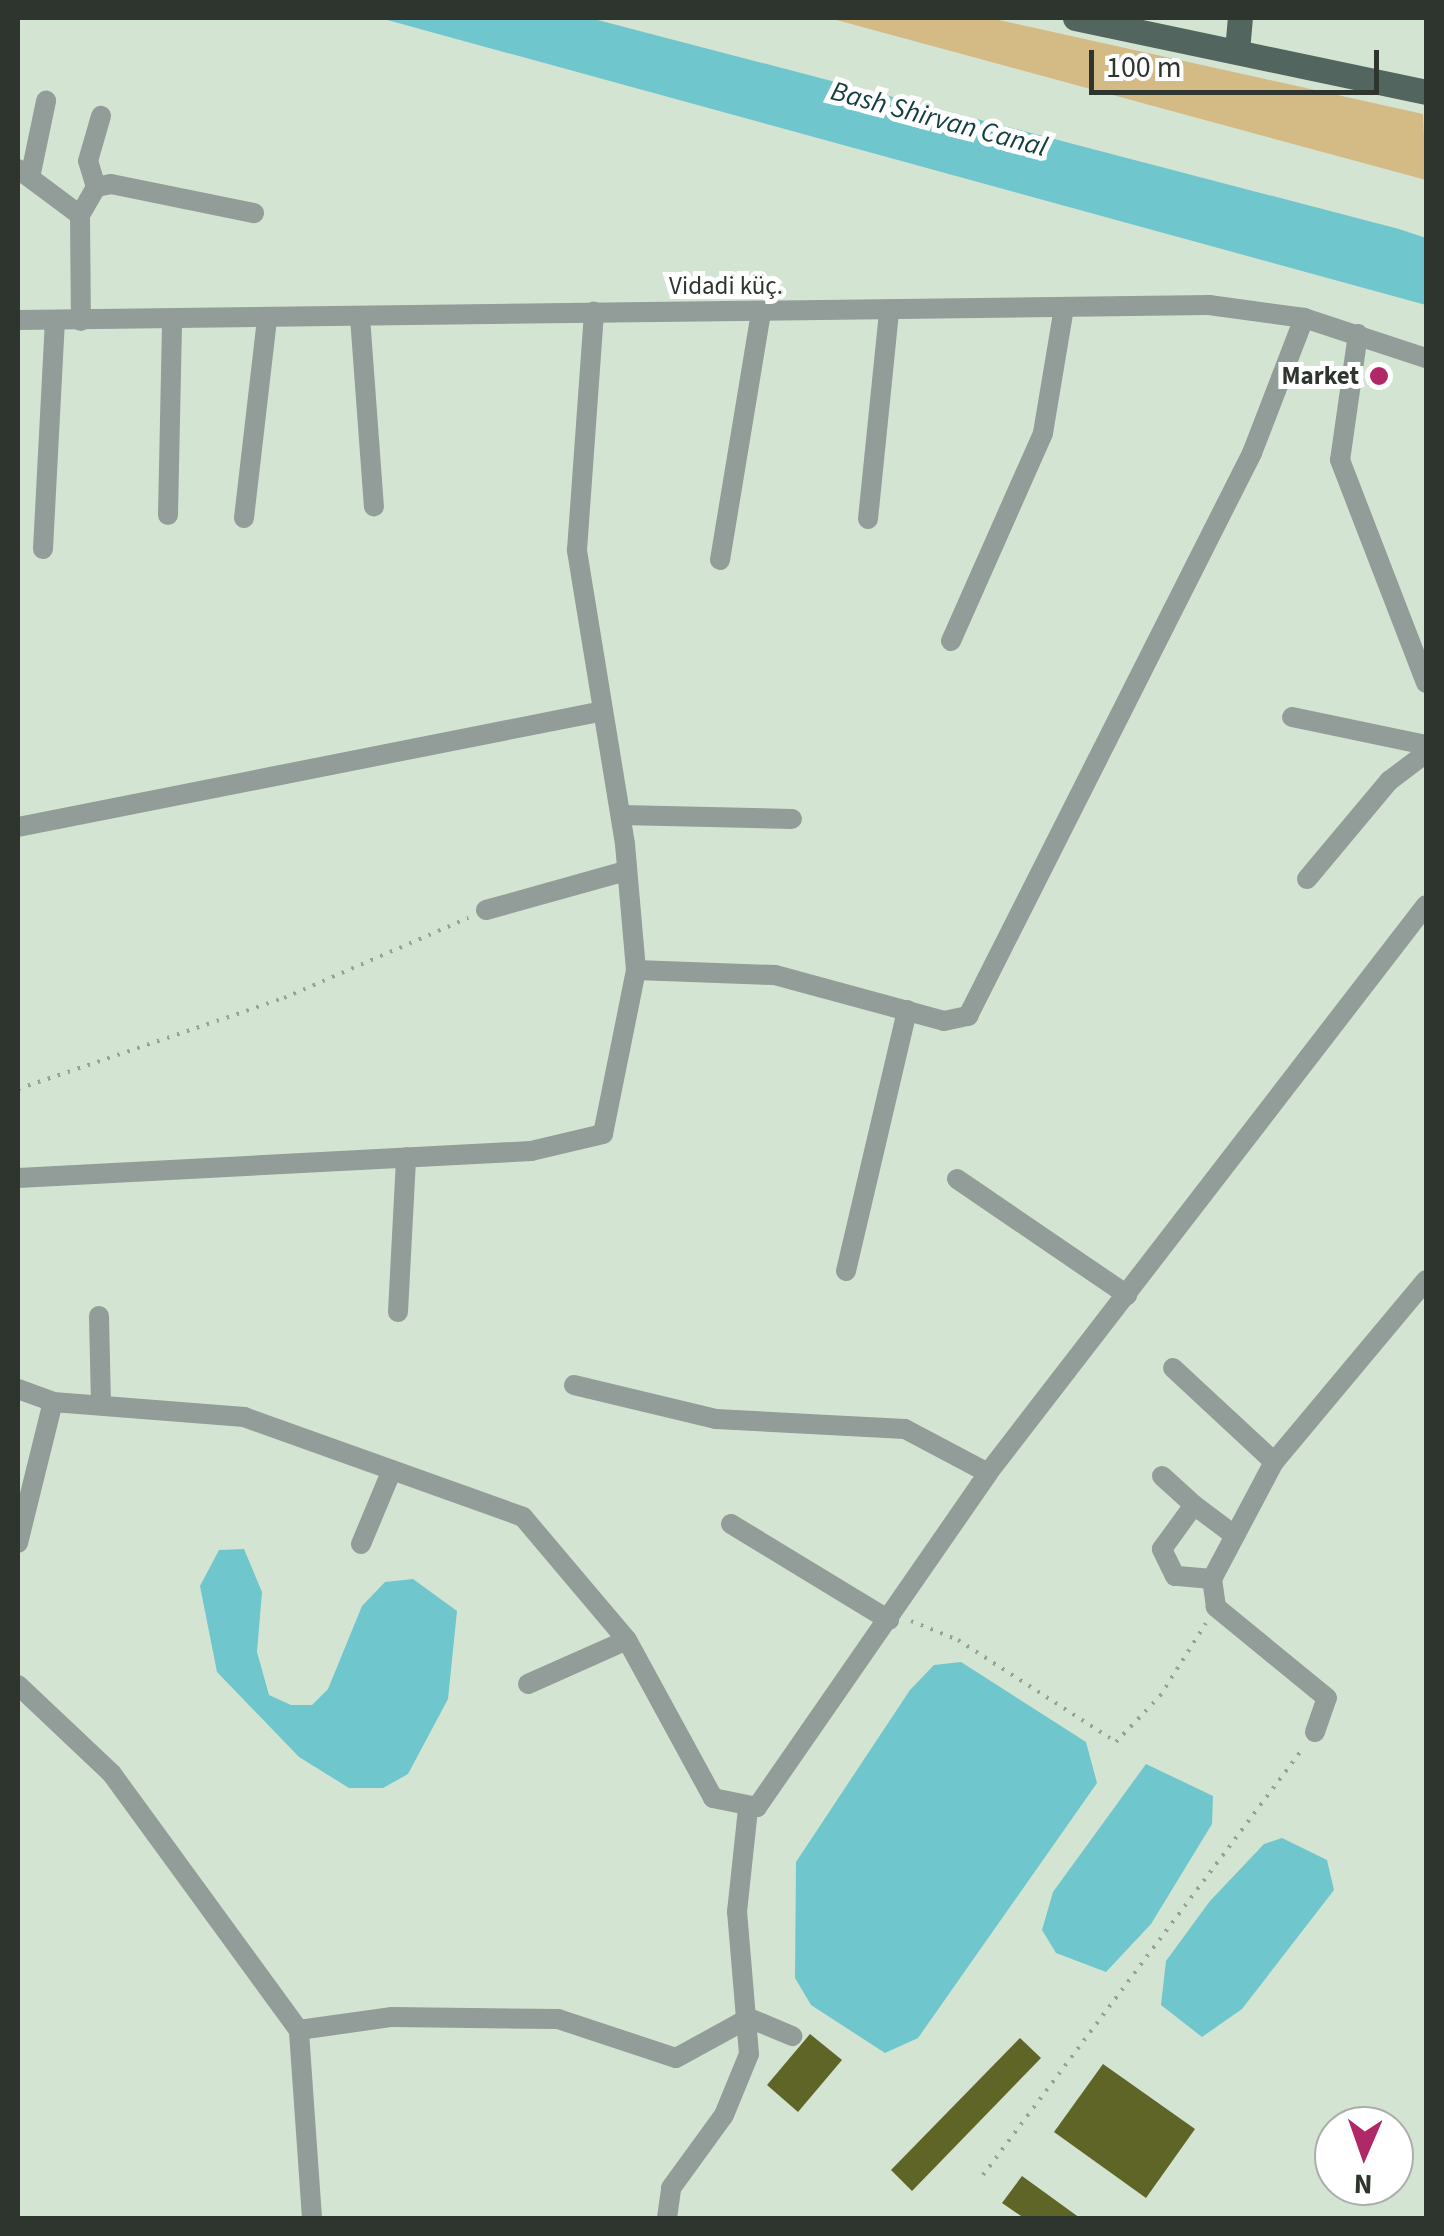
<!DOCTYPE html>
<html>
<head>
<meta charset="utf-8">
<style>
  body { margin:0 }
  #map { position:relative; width:1444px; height:2236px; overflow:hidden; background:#d4e4d2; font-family:"Source Sans 3",sans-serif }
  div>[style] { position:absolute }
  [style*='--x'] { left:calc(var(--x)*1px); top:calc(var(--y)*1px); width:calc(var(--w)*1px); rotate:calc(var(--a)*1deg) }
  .green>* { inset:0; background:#d4bb86 }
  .water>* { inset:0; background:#6fc6cc }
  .building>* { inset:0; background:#5f6427 }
  .path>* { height:4px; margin-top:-2px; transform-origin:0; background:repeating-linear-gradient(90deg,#96a294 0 2.5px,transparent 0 10.5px) }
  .minor>* { height:20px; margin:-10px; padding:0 10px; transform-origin:10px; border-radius:10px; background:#929c98 }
  .major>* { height:25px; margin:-12.5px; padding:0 12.5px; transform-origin:12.5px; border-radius:12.5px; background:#52655e }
  .dots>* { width:28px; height:28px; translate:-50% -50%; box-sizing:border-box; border:5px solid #fff; border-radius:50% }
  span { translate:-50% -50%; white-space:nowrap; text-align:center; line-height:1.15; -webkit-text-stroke:10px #fff; paint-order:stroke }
  .street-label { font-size:25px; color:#2e352e }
  .poi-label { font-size:25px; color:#2e352e; font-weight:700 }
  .right { translate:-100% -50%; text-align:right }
  .water-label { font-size:28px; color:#133d3f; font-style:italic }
  .frame { position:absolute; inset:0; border:20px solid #2e352e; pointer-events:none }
  .north { position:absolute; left:1314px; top:2106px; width:100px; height:100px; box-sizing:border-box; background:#fff; border:2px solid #abaeab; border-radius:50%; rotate:182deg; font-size:28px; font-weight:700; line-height:40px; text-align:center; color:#2e352e }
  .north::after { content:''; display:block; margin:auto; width:35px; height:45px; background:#b12868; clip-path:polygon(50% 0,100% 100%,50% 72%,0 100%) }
  .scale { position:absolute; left:1089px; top:50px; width:290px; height:45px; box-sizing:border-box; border:5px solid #2e352e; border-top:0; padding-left:12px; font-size:30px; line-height:35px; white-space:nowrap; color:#2e352e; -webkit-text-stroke:8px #fff; paint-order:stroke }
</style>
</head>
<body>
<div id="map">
  <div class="green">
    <div style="clip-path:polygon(829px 18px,990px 18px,1423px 114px,1426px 180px)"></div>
  </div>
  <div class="water">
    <div style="clip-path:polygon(380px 18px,590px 18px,1399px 229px,1426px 238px,1426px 305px)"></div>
    <div style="clip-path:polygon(244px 1549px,262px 1592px,257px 1652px,269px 1695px,291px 1705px,312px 1705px,328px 1689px,362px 1606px,385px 1582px,413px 1579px,457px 1611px,448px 1699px,408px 1774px,383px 1788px,349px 1788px,299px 1757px,217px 1672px,200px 1586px,219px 1550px)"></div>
    <div style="clip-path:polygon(961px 1662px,1086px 1742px,1097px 1783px,918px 2038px,885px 2053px,811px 2005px,795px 1978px,796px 1862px,910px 1690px,934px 1665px)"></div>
    <div style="clip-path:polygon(1146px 1764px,1213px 1796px,1212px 1824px,1151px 1924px,1106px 1972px,1056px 1953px,1042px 1930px,1053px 1892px)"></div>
    <div style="clip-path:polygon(1282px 1838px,1327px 1860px,1334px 1890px,1242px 2009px,1202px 2037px,1161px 2005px,1166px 1961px,1210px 1901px,1264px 1844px)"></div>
  </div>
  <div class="building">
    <div style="clip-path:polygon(810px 2034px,842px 2060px,798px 2112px,767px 2085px)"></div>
    <div style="clip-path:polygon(1020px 2038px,1041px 2058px,912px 2191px,891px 2170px)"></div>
    <div style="clip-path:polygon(1103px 2064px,1195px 2129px,1146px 2198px,1054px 2132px)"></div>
    <div style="clip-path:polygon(1022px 2176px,1080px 2218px,1024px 2218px,1002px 2203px)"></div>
  </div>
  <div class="path">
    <div style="--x:18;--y:1089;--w:281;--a:-18.9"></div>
    <div style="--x:284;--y:998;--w:201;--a:-23.5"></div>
    <div style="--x:911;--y:1621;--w:51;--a:22"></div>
    <div style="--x:958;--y:1640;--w:188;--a:32.8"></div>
    <div style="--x:1116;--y:1742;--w:64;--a:-46.3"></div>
    <div style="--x:1160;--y:1696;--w:86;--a:-57.8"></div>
    <div style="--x:983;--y:2175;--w:535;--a:-53.13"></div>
  </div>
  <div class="minor">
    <div style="--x:18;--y:169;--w:77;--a:36.6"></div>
    <div style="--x:80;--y:215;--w:32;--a:-60"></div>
    <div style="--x:96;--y:187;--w:15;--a:-11"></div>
    <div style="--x:111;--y:184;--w:146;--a:11.5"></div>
    <div style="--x:31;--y:173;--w:74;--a:-78.2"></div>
    <div style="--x:96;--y:187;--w:27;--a:-107"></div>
    <div style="--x:88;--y:161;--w:47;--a:-73.9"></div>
    <div style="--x:80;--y:215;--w:106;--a:89.5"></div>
    <div style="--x:360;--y:317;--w:190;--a:85.8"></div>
    <div style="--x:18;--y:320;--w:1191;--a:-0.72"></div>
    <div style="--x:1209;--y:305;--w:96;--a:7.8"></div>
    <div style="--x:1304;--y:318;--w:128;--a:18.2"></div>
    <div style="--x:1358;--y:334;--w:127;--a:98.1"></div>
    <div style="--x:1340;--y:460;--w:239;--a:68.9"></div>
    <div style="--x:168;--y:515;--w:195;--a:-88.8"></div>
    <div style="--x:244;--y:518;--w:200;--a:-83.4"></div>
    <div style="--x:868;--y:519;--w:208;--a:-84.2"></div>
    <div style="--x:43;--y:549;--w:228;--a:-87"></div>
    <div style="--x:720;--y:560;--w:252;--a:-80.6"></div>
    <div style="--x:951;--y:641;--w:227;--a:-66.1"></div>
    <div style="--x:1043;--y:433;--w:127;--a:-80.5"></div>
    <div style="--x:1292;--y:717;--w:137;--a:11.8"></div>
    <div style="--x:621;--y:815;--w:171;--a:1.3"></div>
    <div style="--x:18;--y:827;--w:591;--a:-11.21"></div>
    <div style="--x:1307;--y:879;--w:128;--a:-50.1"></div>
    <div style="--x:1389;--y:781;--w:46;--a:-37.1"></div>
    <div style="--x:486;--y:910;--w:145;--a:-15.6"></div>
    <div style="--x:636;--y:970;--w:139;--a:2.1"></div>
    <div style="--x:775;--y:975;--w:175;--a:15.2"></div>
    <div style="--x:944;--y:1021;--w:25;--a:-12"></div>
    <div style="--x:968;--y:1016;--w:631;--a:-63.23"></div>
    <div style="--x:1252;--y:453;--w:145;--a:-68.9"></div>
    <div style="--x:18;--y:1178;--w:514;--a:-3.01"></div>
    <div style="--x:531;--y:1151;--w:74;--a:-13.3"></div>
    <div style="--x:603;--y:1134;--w:167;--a:-78.6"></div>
    <div style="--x:636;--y:970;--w:126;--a:-95"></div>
    <div style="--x:625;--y:844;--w:298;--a:-99.3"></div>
    <div style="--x:577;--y:550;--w:239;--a:-85.9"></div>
    <div style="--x:957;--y:1179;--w:206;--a:34.3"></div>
    <div style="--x:846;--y:1271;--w:268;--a:-76.8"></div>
    <div style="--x:398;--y:1312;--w:155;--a:-87"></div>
    <div style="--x:99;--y:1316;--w:89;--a:88.7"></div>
    <div style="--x:1173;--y:1368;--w:138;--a:42.9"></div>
    <div style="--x:574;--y:1385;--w:146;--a:13.5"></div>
    <div style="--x:716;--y:1419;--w:189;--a:3"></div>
    <div style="--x:905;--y:1429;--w:94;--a:27.9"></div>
    <div style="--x:18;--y:1389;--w:37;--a:20"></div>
    <div style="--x:53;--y:1402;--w:192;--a:4.5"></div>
    <div style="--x:244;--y:1417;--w:296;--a:19.7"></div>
    <div style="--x:523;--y:1517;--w:161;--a:49.8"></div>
    <div style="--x:627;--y:1640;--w:180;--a:61.4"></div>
    <div style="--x:713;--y:1798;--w:45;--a:11.6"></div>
    <div style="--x:757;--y:1807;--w:406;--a:-55.3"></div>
    <div style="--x:988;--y:1473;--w:717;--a:-52.36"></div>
    <div style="--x:1162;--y:1476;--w:43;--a:42.2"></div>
    <div style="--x:731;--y:1524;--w:185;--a:31.3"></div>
    <div style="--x:18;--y:1543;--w:145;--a:-76.1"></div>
    <div style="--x:361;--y:1544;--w:80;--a:-67.3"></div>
    <div style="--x:1212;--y:1579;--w:37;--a:-175"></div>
    <div style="--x:1175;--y:1576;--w:30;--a:-116"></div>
    <div style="--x:1162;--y:1549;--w:54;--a:-54"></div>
    <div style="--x:1194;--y:1505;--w:45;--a:36.9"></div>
    <div style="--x:528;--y:1684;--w:108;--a:-24"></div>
    <div style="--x:18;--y:1685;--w:129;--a:43.4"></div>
    <div style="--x:112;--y:1774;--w:317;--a:53.9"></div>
    <div style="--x:1315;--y:1732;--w:36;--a:-71"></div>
    <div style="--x:1327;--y:1698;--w:144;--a:-140.7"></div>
    <div style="--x:1216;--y:1607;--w:28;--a:-98"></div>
    <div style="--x:1212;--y:1579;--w:132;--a:-62.1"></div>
    <div style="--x:1274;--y:1462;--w:237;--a:-50.1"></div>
    <div style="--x:312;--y:2218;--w:188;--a:-94"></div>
    <div style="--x:299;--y:2030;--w:94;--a:-8"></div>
    <div style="--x:392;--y:2017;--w:166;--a:0.7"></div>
    <div style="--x:558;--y:2019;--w:124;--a:18.3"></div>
    <div style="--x:676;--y:2058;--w:83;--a:-28.7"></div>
    <div style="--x:749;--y:2018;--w:47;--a:22.7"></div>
    <div style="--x:667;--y:2218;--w:30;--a:-82"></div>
    <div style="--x:671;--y:2188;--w:90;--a:-54"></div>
    <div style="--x:724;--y:2115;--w:66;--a:-67.7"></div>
    <div style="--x:749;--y:2054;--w:143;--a:-94.8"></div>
    <div style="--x:737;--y:1912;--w:104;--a:-83.9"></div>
  </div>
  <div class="major">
    <div style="--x:1075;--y:18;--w:359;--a:11.9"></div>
    <div style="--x:1237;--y:51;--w:33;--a:-85"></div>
  </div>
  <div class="dots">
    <div style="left:1379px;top:376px;background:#b12868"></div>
  </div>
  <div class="street-label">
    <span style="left:726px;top:286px">Vidadi küç.</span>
  </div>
  <div class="poi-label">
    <span class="right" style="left:1359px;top:376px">Market</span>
  </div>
  <div class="water-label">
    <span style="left:939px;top:119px;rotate:15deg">Bash Shirvan Canal</span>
  </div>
  <div class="frame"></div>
  <div class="north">N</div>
  <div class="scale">100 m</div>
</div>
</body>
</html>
